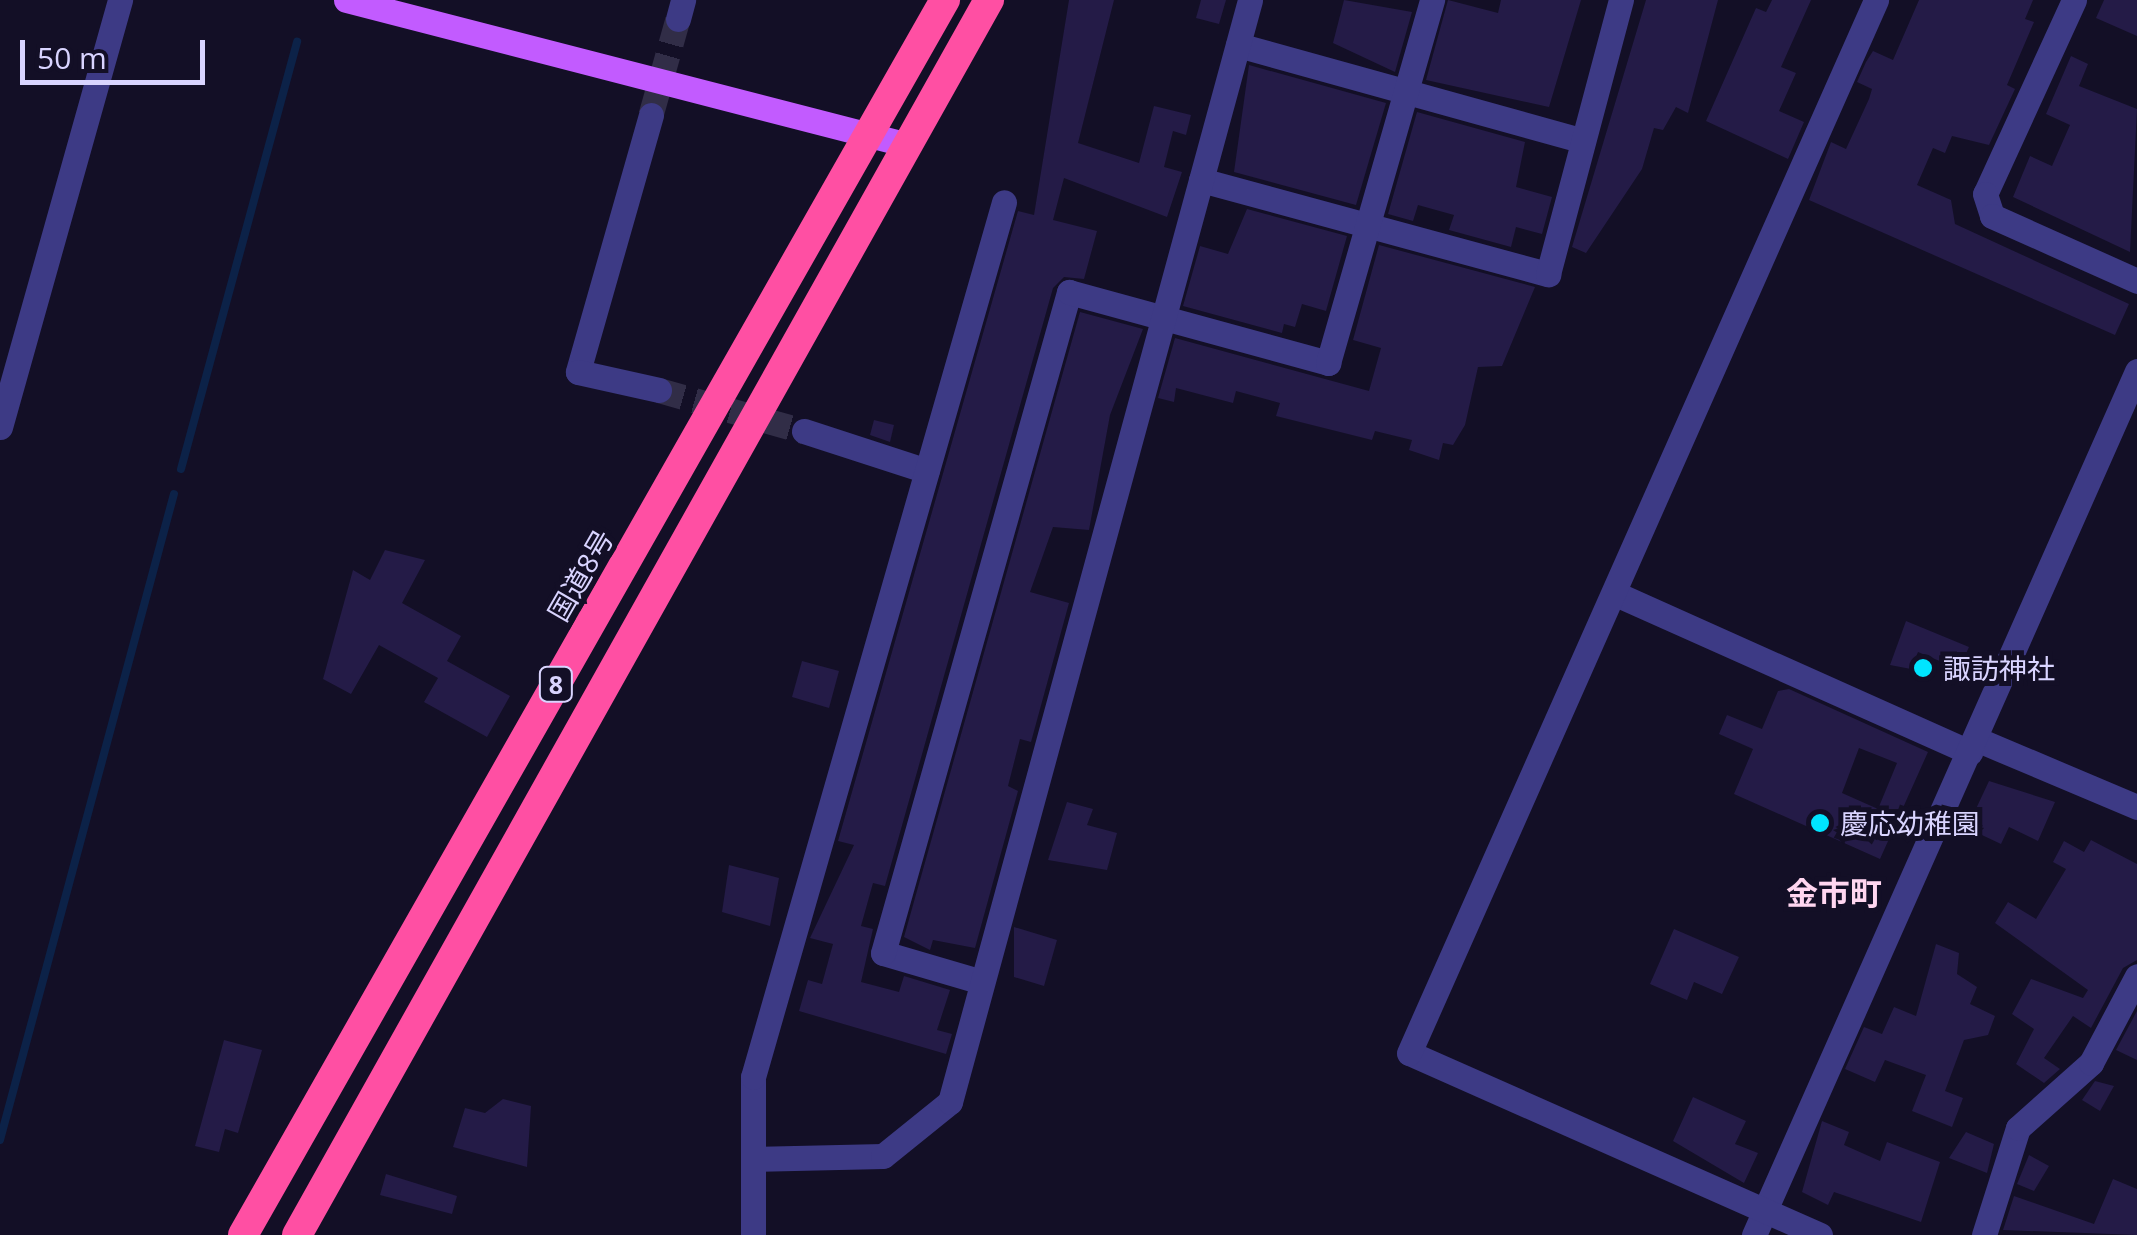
<!DOCTYPE html>
<html>
<head>
<meta charset="utf-8">
<style>
  body { margin:0 }
  #map { position:relative; width:2137px; height:1235px; overflow:hidden; background:#130f26; font-family:"Open Sans","Noto Sans JP",sans-serif }
  div>[style] { position:absolute }
  [style*='--x'] { left:calc(var(--x)*1px); top:calc(var(--y)*1px); width:calc(var(--w)*1px); rotate:calc(var(--a)*1deg) }
  .stream>* { height:8px; margin:-4px; padding:0 4px; transform-origin:4px; border-radius:4px; background:#0c2248 }
  .building>* { inset:0; background:#241b47 }
  .minor-tunnel>* { height:25px; margin-top:-12.5px; transform-origin:0; background:repeating-linear-gradient(90deg,#312d47 0 25px,transparent 0 37px) }
  .minor>* { height:25px; margin:-12.5px; padding:0 12.5px; transform-origin:12.5px; border-radius:12.5px; background:#3d3a85 }
  .major>* { height:25px; margin:-12.5px; padding:0 12.5px; transform-origin:12.5px; border-radius:12.5px; background:#c25bff }
  .highway>* { height:30px; margin:-15px; padding:0 15px; transform-origin:15px; border-radius:15px; background:#ff4fa3 }
  .dots>* { width:28px; height:28px; translate:-50% -50%; box-sizing:border-box; border:5px solid #130f26; border-radius:50% }
  span { translate:-50% -50%; white-space:nowrap; text-align:center; line-height:1.15; -webkit-text-stroke:10px #130f26; paint-order:stroke }
  .shield-label span { padding:2px 8px; background:#130f26; border:2px solid; border-radius:8px; -webkit-text-stroke-width:0 }
  .shield-label { font-size:25px; color:#d9d4ff; font-weight:700 }
  .street-label { font-size:28px; color:#d9d4ff }
  .poi-label { font-size:28px; color:#d9d4ff }
  .left { translate:0 -50%; text-align:left }
  .quarter-label { font-size:32px; color:#ffd6f0; font-weight:700 }
  .scale { position:absolute; left:20px; top:40px; width:185px; height:45px; box-sizing:border-box; border:5px solid #d9d4ff; border-top:0; padding-left:12px; font-size:30px; line-height:35px; white-space:nowrap; color:#d9d4ff; -webkit-text-stroke:8px #130f26; paint-order:stroke }
</style>
</head>
<body>
<div id="map">
  <div class="stream">
    <div style="--x:181;--y:469;--w:443;--a:-74.8"></div>
    <div style="--x:0;--y:1140;--w:669;--a:-74.93"></div>
  </div>
  <div class="building">
    <div style="clip-path:polygon(1069px 0,1114px 0,1078px 143px,1139px 163px,1154px 106px,1191px 115px,1186px 135px,1173px 131px,1164px 167px,1182px 172px,1167px 217px,1064px 178px,1053px 220px,1097px 231px,1084px 279px,1064px 277px,1053px 288px,885px 886px,873px 883px,861px 926px,873px 929px,861px 982px,899px 992px,904px 976px,950px 990px,937px 1030px,952px 1034px,946px 1054px,799px 1011px,808px 980px,822px 984px,833px 944px,810px 938px,854px 845px,838px 841px,1018px 211px,1034px 215px)"></div>
    <div style="clip-path:polygon(1201px 0,1226px 0,1219px 24px,1196px 18px)"></div>
    <div style="clip-path:polygon(1344px 0,1412px 12px,1395px 72px,1333px 43px)"></div>
    <div style="clip-path:polygon(1448px 0,1498px 13px,1501px 0,1581px 0,1549px 107px,1426px 80px)"></div>
    <div style="clip-path:polygon(1646px 0,1718px 0,1688px 113px,1676px 107px,1663px 130px,1654px 128px,1642px 169px,1586px 253px,1572px 247px)"></div>
    <div style="clip-path:polygon(1772px 0,1811px 0,1781px 67px,1796px 73px,1779px 111px,1804px 122px,1788px 159px,1706px 121px,1756px 8px,1766px 12px)"></div>
    <div style="clip-path:polygon(1919px 0,2033px 0,2025px 19px,2034px 22px,2007px 85px,2015px 89px,1989px 145px,1952px 136px,1945px 153px,1933px 148px,1917px 185px,1951px 200px,1955px 224px,2129px 304px,2115px 335px,1809px 200px,1831px 142px,1846px 149px,1869px 99px,1872px 89px,1857px 82px,1866px 62px,1873px 51px,1893px 60px)"></div>
    <div style="clip-path:polygon(2104px 0,2137px 0,2137px 36px,2096px 18px)"></div>
    <div style="clip-path:polygon(2071px 56px,2088px 64px,2079px 86px,2137px 109px,2130px 252px,2013px 197px,2030px 156px,2052px 166px,2070px 125px,2046px 114px)"></div>
    <div style="clip-path:polygon(1249px 65px,1386px 103px,1356px 205px,1234px 172px)"></div>
    <div style="clip-path:polygon(1417px 112px,1525px 142px,1516px 187px,1552px 197px,1542px 234px,1516px 227px,1511px 247px,1449px 230px,1454px 215px,1418px 205px,1413px 221px,1388px 214px)"></div>
    <div style="clip-path:polygon(1247px 209px,1347px 236px,1326px 311px,1302px 304px,1295px 327px,1284px 324px,1282px 333px,1183px 306px,1200px 246px,1228px 254px)"></div>
    <div style="clip-path:polygon(1379px 245px,1535px 287px,1502px 366px,1478px 367px,1465px 425px,1453px 445px,1443px 443px,1439px 460px,1409px 450px,1412px 440px,1375px 431px,1372px 440px,1276px 416px,1280px 403px,1236px 391px,1233px 403px,1176px 388px,1174px 402px,1158px 398px,1175px 338px,1369px 391px,1381px 348px,1353px 340px)"></div>
    <div style="clip-path:polygon(1080px 312px,1143px 329px,1110px 415px,1089px 530px,1053px 527px,1030px 592px,1069px 603px,1031px 742px,1020px 739px,1008px 786px,1018px 791px,975px 948px,933px 940px,930px 950px,904px 937px)"></div>
    <div style="clip-path:polygon(874px 420px,894px 425px,890px 442px,870px 435px)"></div>
    <div style="clip-path:polygon(385px 550px,425px 560px,402px 603px,461px 636px,447px 661px,510px 696px,487px 737px,424px 702px,438px 678px,379px 645px,351px 694px,323px 679px,353px 570px,370px 580px)"></div>
    <div style="clip-path:polygon(1906px 621px,1969px 647px,1959px 669px,1918px 652px,1911px 669px,1890px 665px)"></div>
    <div style="clip-path:polygon(802px 661px,839px 671px,829px 708px,792px 697px)"></div>
    <div style="clip-path:polygon(evenodd,1789px 689px,1928px 752px,1880px 859px,1734px 794px,1753px 749px,1719px 734px,1727px 715px,1762px 729px,1778px 691px,1789px 689px,1859px 748px,1897px 763px,1878px 809px,1842px 793px,1859px 748px)"></div>
    <div style="clip-path:polygon(1989px 781px,2055px 802px,2038px 841px,2009px 827px,2001px 844px,1967px 828px)"></div>
    <div style="clip-path:polygon(1067px 802px,1093px 809px,1087px 825px,1117px 833px,1107px 870px,1048px 860px)"></div>
    <div style="clip-path:polygon(2091px 840px,2137px 864px,2137px 960px,2123px 968px,2091px 1028px,2073px 1016px,2044px 1058px,2060px 1069px,2044px 1083px,2016px 1064px,2034px 1029px,2012px 1014px,2031px 979px,2083px 998px,2088px 990px,1995px 923px,2008px 902px,2036px 919px,2066px 869px,2053px 862px,2064px 841px,2084px 852px)"></div>
    <div style="clip-path:polygon(729px 865px,779px 878px,770px 926px,722px 912px)"></div>
    <div style="clip-path:polygon(1014px 927px,1057px 940px,1044px 986px,1014px 977px)"></div>
    <div style="clip-path:polygon(1674px 929px,1739px 957px,1722px 994px,1694px 982px,1687px 1000px,1650px 984px)"></div>
    <div style="clip-path:polygon(1936px 944px,1959px 953px,1957px 974px,1977px 987px,1970px 1004px,1995px 1016px,1988px 1035px,1964px 1040px,1945px 1091px,1963px 1098px,1952px 1127px,1912px 1111px,1926px 1075px,1885px 1060px,1875px 1082px,1845px 1069px,1864px 1027px,1882px 1034px,1894px 1007px,1916px 1016px)"></div>
    <div style="clip-path:polygon(2137px 1011px,2137px 1060px,2116px 1050px)"></div>
    <div style="clip-path:polygon(224px 1040px,262px 1050px,238px 1133px,225px 1129px,219px 1152px,195px 1146px)"></div>
    <div style="clip-path:polygon(2095px 1081px,2114px 1086px,2100px 1111px,2082px 1100px)"></div>
    <div style="clip-path:polygon(1693px 1097px,1746px 1121px,1735px 1144px,1758px 1153px,1744px 1183px,1673px 1141px)"></div>
    <div style="clip-path:polygon(503px 1099px,531px 1106px,527px 1167px,453px 1147px,465px 1108px,485px 1113px)"></div>
    <div style="clip-path:polygon(1822px 1121px,1849px 1132px,1844px 1145px,1880px 1161px,1887px 1142px,1940px 1162px,1921px 1222px,1834px 1192px,1828px 1205px,1802px 1192px)"></div>
    <div style="clip-path:polygon(1966px 1132px,1994px 1144px,1987px 1173px,1949px 1158px)"></div>
    <div style="clip-path:polygon(2029px 1155px,2049px 1166px,2034px 1191px,2017px 1184px)"></div>
    <div style="clip-path:polygon(386px 1174px,457px 1196px,452px 1214px,380px 1195px)"></div>
    <div style="clip-path:polygon(2113px 1179px,2137px 1189px,2137px 1235px,2003px 1230px,2014px 1196px,2094px 1224px)"></div>
  </div>
  <div class="minor-tunnel">
    <div style="--x:651;--y:115;--w:100;--a:-74.3"></div>
    <div style="--x:659;--y:390;--w:151;--a:15.8"></div>
  </div>
  <div class="minor">
    <div style="--x:2074;--y:0;--w:213;--a:114.6"></div>
    <div style="--x:1985;--y:194;--w:23;--a:72"></div>
    <div style="--x:1992;--y:216;--w:159;--a:24.1"></div>
    <div style="--x:678;--y:19;--w:20;--a:-75"></div>
    <div style="--x:1238;--y:45;--w:358;--a:15.5"></div>
    <div style="--x:651;--y:115;--w:267;--a:105.9"></div>
    <div style="--x:578;--y:372;--w:83;--a:12.5"></div>
    <div style="--x:1201;--y:180;--w:360;--a:15.2"></div>
    <div style="--x:1548;--y:274;--w:284;--a:-75.1"></div>
    <div style="--x:0;--y:427;--w:444;--a:-74.3"></div>
    <div style="--x:804;--y:431;--w:129;--a:18"></div>
    <div style="--x:1616;--y:594;--w:388;--a:24.1"></div>
    <div style="--x:1976;--y:739;--w:175;--a:22.9"></div>
    <div style="--x:982;--y:982;--w:103;--a:-163.7"></div>
    <div style="--x:883;--y:953;--w:687;--a:-74.28"></div>
    <div style="--x:1069;--y:292;--w:269;--a:15.3"></div>
    <div style="--x:1328;--y:363;--w:378;--a:-74"></div>
    <div style="--x:756;--y:1159;--w:127;--a:-1.4"></div>
    <div style="--x:883;--y:1156;--w:86;--a:-38.9"></div>
    <div style="--x:950;--y:1102;--w:1142;--a:-74.77"></div>
    <div style="--x:753;--y:1235;--w:158;--a:-90"></div>
    <div style="--x:753;--y:1077;--w:910;--a:-73.99"></div>
    <div style="--x:1754;--y:1235;--w:945;--a:-66.09"></div>
    <div style="--x:1820;--y:1235;--w:449;--a:-156.1"></div>
    <div style="--x:1409;--y:1053;--w:1152;--a:-66.08"></div>
    <div style="--x:1984;--y:1235;--w:112;--a:-72.4"></div>
    <div style="--x:2018;--y:1128;--w:98;--a:-41.7"></div>
    <div style="--x:2091;--y:1063;--w:98;--a:-62.1"></div>
  </div>
  <div class="major">
    <div style="--x:346;--y:0;--w:580;--a:14.47"></div>
  </div>
  <div class="highway">
    <div style="--x:243;--y:1235;--w:1421;--a:-60.39"></div>
    <div style="--x:297;--y:1235;--w:1416;--a:-60.74"></div>
  </div>
  <div class="dots">
    <div style="left:1923px;top:668px;background:#00e5ff"></div>
    <div style="left:1820px;top:823px;background:#00e5ff"></div>
  </div>
  <div class="shield-label">
    <span style="left:556px;top:684px">8</span>
  </div>
  <div class="street-label">
    <span style="left:580px;top:575px;rotate:-60deg">国道8号</span>
  </div>
  <div class="poi-label">
    <span class="left" style="left:1943px;top:668px">諏訪神社</span>
    <span class="left" style="left:1840px;top:823px">慶応幼稚園</span>
  </div>
  <div class="quarter-label">
    <span style="left:1834px;top:893px">金市町</span>
  </div>
  <div class="scale">50 m</div>
</div>
</body>
</html>
